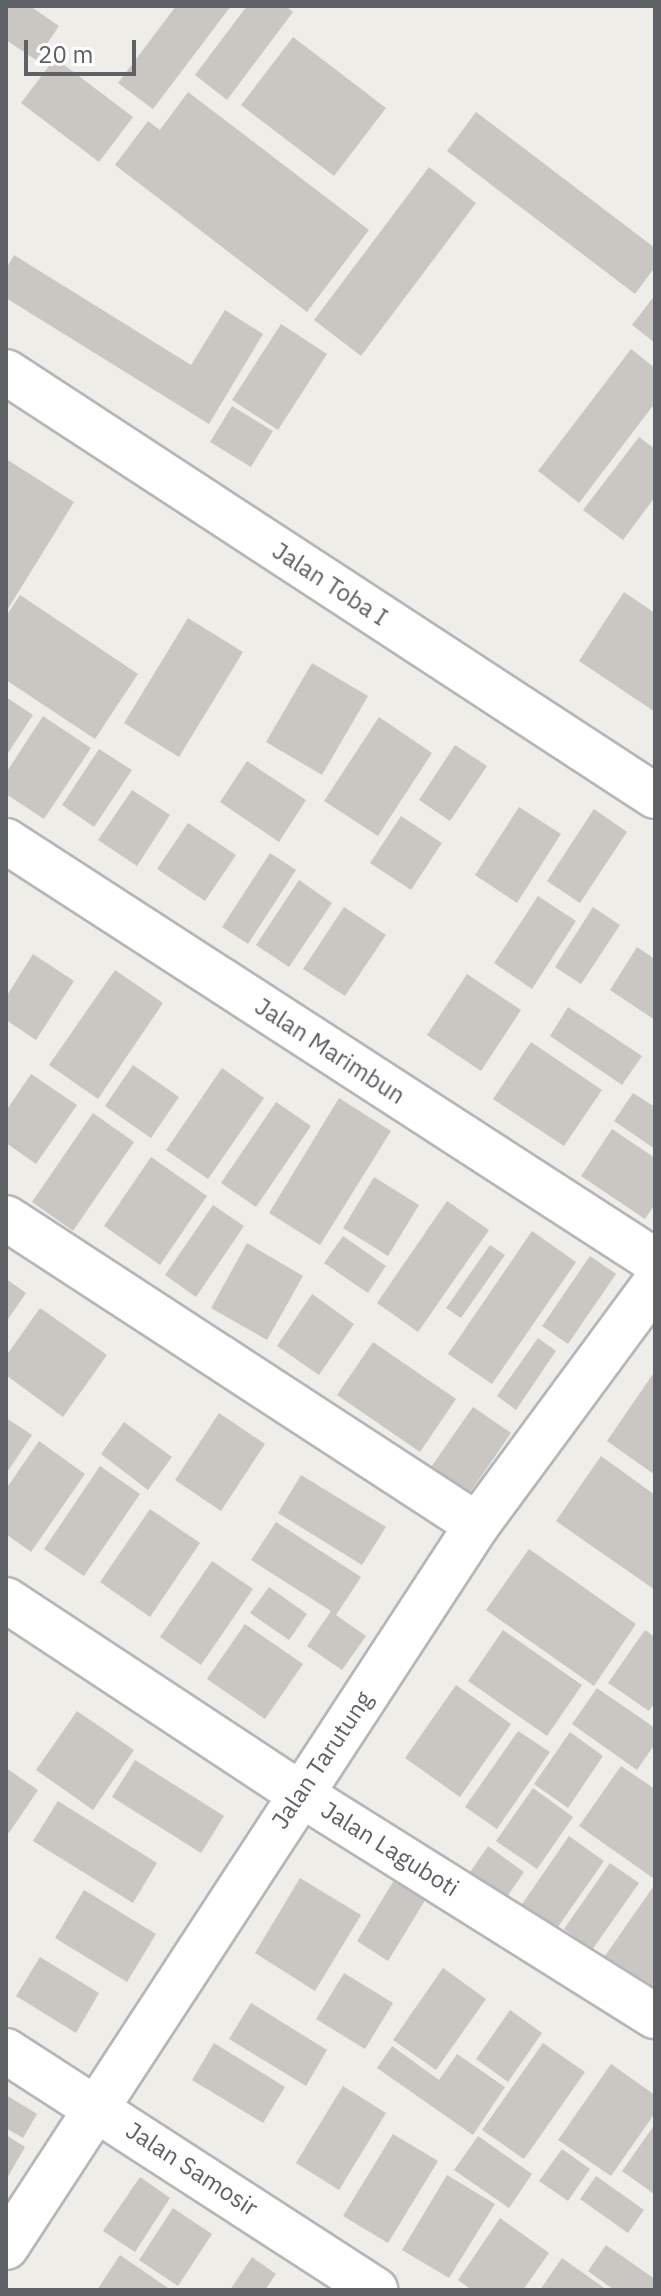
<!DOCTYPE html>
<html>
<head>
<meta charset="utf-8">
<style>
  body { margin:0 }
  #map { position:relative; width:661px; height:2296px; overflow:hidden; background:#eeede7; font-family:"IBM Plex Sans",sans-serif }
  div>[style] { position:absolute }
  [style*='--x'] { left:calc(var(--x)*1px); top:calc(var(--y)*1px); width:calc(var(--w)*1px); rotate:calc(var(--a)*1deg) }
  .building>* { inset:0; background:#cac7c3 }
  .roads { filter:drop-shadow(2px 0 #b4b6ba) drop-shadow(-2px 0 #b4b6ba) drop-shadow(0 2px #b4b6ba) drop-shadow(0 -2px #b4b6ba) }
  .minor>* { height:44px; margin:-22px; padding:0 22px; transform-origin:22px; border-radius:22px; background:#fff }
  span { translate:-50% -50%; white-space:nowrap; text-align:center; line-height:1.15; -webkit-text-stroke:6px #fff; paint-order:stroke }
  .street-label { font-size:24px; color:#5e6165 }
  .frame { position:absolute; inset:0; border:8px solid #5e6165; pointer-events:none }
  .scale { position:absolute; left:24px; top:40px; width:112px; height:36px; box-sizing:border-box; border:4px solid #5e6165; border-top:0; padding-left:10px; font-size:24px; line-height:28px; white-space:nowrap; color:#5e6165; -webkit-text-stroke:6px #fff; paint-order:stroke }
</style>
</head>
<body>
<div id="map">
  <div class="building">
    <div style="clip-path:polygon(6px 6px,30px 6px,59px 26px,36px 60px,6px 40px)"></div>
    <div style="clip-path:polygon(176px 6px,231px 6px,153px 109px,118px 83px)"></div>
    <div style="clip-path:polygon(247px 6px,286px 6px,293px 12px,227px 100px,195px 75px)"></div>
    <div style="clip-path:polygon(293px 37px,386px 108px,334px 176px,241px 105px)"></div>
    <div style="clip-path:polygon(55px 58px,133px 117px,99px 162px,21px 103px)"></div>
    <div style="clip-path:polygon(188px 92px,369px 230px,307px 312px,115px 165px,148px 121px,160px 130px)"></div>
    <div style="clip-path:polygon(476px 112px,655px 248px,655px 267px,635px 294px,447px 151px)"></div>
    <div style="clip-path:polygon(429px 167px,476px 203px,361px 356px,314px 320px)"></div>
    <div style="clip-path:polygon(14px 255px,191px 365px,225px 310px,263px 334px,209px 424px,6px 298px,6px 269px)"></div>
    <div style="clip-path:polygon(655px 295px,655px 343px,632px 325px)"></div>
    <div style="clip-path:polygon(281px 324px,327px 354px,278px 430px,232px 400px)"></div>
    <div style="clip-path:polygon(631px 349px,655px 368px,655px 403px,579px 503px,538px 471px)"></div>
    <div style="clip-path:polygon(232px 406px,273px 431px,251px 467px,210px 442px)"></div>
    <div style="clip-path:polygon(639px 437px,655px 449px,655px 497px,623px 540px,583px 510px)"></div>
    <div style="clip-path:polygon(6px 459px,74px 502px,6px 612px)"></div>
    <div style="clip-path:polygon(624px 592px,655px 613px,655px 712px,579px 661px)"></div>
    <div style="clip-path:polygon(20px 595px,138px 674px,95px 739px,6px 680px,6px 616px)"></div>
    <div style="clip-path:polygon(188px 618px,243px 652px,179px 757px,124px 723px)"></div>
    <div style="clip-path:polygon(312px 663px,368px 696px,322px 775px,266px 742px)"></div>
    <div style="clip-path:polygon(6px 697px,33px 715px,6px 756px)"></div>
    <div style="clip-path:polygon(43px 716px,91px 748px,44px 819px,6px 794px,6px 773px)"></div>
    <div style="clip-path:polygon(379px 717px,432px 753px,378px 836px,324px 801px)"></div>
    <div style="clip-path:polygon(455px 745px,487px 766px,450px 821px,419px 800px)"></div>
    <div style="clip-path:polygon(99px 749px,132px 770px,94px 827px,62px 805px)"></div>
    <div style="clip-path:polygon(247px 761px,306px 800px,279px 842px,220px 802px)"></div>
    <div style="clip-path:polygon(132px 790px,170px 815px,137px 866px,98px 840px)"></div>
    <div style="clip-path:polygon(519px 807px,561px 834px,517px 903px,475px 875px)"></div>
    <div style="clip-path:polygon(594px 809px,627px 832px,580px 903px,547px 881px)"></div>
    <div style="clip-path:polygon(401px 816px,442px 843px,411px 890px,370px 863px)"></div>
    <div style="clip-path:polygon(188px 823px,236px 855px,205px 901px,157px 869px)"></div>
    <div style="clip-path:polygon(270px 853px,296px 870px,248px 944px,222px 927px)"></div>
    <div style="clip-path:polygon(299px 880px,332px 903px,289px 967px,256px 945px)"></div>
    <div style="clip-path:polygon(538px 896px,576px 921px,532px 989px,494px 963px)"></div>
    <div style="clip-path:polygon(344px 907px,386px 935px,345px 996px,303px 969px)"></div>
    <div style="clip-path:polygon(593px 907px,620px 925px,581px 984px,555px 967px)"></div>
    <div style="clip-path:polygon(637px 947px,655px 959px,655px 1020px,610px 990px)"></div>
    <div style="clip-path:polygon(33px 954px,74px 981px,36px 1040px,6px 1020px,6px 997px)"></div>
    <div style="clip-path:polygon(115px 970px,163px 1003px,98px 1099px,49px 1065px)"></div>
    <div style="clip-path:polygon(467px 974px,521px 1010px,481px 1071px,427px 1035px)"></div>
    <div style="clip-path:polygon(568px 1007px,642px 1056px,622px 1085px,550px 1036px)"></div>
    <div style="clip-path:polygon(531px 1042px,602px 1090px,564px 1146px,493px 1099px)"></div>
    <div style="clip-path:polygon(133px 1065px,179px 1097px,151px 1138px,105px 1106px)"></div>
    <div style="clip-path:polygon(222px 1068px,264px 1098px,208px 1179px,166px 1150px)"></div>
    <div style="clip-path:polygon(31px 1074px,77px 1105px,36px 1164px,6px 1143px,6px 1111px)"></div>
    <div style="clip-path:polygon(633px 1093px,655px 1107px,655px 1149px,614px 1121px)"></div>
    <div style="clip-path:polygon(339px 1098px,391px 1131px,320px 1245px,269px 1213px)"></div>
    <div style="clip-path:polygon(276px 1102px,311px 1126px,256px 1207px,221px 1183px)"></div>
    <div style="clip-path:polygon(93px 1113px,134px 1142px,73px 1231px,32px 1202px)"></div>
    <div style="clip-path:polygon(612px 1129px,655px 1158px,655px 1204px,645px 1219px,581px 1176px)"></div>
    <div style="clip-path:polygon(151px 1157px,207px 1196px,160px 1265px,104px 1226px)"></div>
    <div style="clip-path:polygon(374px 1177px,419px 1205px,388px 1256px,343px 1228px)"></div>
    <div style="clip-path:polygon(447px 1201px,489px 1230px,418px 1332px,377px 1303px)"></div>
    <div style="clip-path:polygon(213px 1205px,244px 1226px,196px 1297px,165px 1275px)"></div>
    <div style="clip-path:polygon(532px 1231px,576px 1262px,492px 1384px,448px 1354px)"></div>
    <div style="clip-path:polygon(343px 1236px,386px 1266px,368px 1293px,324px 1263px)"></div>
    <div style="clip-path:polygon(247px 1243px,303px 1276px,267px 1340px,211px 1308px)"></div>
    <div style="clip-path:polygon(490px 1245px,505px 1255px,461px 1318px,446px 1308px)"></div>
    <div style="clip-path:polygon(590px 1256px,616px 1274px,568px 1344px,542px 1326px)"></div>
    <div style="clip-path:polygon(6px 1279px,26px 1293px,6px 1322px)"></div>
    <div style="clip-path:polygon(312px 1294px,354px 1324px,319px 1375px,277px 1346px)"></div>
    <div style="clip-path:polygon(40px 1308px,107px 1355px,63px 1417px,6px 1375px,6px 1356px)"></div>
    <div style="clip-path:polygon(538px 1338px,556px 1351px,516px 1410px,497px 1396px)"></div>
    <div style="clip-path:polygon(373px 1342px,456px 1399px,420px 1452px,337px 1395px)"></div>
    <div style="clip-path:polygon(655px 1371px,655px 1475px,607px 1441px)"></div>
    <div style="clip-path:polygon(473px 1407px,511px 1433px,469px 1494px,431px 1467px)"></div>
    <div style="clip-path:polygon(219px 1413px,265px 1444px,221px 1511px,175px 1480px)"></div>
    <div style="clip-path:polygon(6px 1418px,32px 1435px,6px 1474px)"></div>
    <div style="clip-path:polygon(124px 1422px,172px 1457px,148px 1490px,101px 1454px)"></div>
    <div style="clip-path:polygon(39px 1441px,85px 1474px,31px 1552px,6px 1534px,6px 1489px)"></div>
    <div style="clip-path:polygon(601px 1456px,655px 1495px,655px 1590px,556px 1521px)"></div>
    <div style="clip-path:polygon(100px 1466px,140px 1494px,84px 1576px,44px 1549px)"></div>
    <div style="clip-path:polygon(301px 1475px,386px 1527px,362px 1565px,278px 1513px)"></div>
    <div style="clip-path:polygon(150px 1509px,200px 1543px,150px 1617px,100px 1582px)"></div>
    <div style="clip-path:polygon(276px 1522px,361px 1577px,336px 1615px,366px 1636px,342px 1670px,307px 1646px,331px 1611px,251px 1560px)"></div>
    <div style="clip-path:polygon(529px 1549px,636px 1624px,594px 1686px,486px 1610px)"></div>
    <div style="clip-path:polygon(212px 1561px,253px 1589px,201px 1665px,160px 1637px)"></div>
    <div style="clip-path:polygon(269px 1587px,307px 1614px,289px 1640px,250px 1613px)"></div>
    <div style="clip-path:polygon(245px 1624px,303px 1664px,265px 1719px,207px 1679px)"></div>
    <div style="clip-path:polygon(503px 1630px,582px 1685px,547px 1736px,468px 1681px)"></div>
    <div style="clip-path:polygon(645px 1630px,655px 1637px,655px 1702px,649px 1711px,608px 1683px)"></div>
    <div style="clip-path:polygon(456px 1685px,511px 1724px,460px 1797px,405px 1758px)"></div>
    <div style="clip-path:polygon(597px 1688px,655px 1728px,655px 1744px,637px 1770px,572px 1724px)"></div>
    <div style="clip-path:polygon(77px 1711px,134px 1750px,93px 1810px,36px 1770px)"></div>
    <div style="clip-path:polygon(518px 1731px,550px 1752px,497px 1829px,465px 1807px)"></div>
    <div style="clip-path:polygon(570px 1732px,603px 1756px,568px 1808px,534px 1784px)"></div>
    <div style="clip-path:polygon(135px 1760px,224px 1816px,201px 1853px,112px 1797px)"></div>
    <div style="clip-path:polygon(621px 1766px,655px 1789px,653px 1878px,579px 1826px)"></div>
    <div style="clip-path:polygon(6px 1768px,38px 1790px,9px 1833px,6px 1831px)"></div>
    <div style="clip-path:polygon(533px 1788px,573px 1817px,537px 1869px,496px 1841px)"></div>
    <div style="clip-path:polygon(58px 1801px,157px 1863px,133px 1903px,33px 1841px)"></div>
    <div style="clip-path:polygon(569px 1836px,604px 1861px,553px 1934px,518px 1910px)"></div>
    <div style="clip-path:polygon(488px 1846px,524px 1872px,500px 1907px,464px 1881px)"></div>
    <div style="clip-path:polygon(610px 1863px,639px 1883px,592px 1950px,564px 1929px)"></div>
    <div style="clip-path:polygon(396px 1877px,427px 1897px,388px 1961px,357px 1941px)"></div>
    <div style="clip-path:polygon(300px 1878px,361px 1915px,315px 1991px,255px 1953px)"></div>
    <div style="clip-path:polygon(655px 1884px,653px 1945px,655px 1992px,605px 1956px)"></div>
    <div style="clip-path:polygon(84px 1890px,156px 1934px,127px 1982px,55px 1938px)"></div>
    <div style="clip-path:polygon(40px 1957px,99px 1993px,76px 2033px,16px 1996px)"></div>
    <div style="clip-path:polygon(443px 1968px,486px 1999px,436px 2070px,393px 2040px)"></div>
    <div style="clip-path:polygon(344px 1973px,393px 2003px,365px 2049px,316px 2019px)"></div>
    <div style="clip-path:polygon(251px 2003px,327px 2050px,306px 2086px,229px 2039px)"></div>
    <div style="clip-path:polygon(510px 2010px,542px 2033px,508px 2082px,476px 2059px)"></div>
    <div style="clip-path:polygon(214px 2043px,285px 2087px,263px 2123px,192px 2080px)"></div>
    <div style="clip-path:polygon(543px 2043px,585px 2072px,524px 2159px,482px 2130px)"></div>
    <div style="clip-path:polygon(392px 2046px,439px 2080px,457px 2054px,505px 2087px,473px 2135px,377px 2068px)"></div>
    <div style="clip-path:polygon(611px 2064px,655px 2095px,655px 2113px,611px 2176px,558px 2140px)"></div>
    <div style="clip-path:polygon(343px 2086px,386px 2113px,339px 2190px,296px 2163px)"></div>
    <div style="clip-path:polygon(6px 2095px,37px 2114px,23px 2138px,6px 2128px)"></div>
    <div style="clip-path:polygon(655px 2124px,655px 2192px,654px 2194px,622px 2171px)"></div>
    <div style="clip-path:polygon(393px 2134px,438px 2161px,388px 2243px,343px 2216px)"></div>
    <div style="clip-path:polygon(6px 2135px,25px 2147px,6px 2180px)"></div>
    <div style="clip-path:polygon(478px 2136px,532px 2174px,509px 2208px,454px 2170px)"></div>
    <div style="clip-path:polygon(562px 2149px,590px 2169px,568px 2201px,539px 2181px)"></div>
    <div style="clip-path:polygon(447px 2175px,495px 2204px,449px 2278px,402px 2250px)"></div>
    <div style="clip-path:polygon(596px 2176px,644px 2210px,628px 2233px,580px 2199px)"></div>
    <div style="clip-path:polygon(140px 2177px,170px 2198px,135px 2252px,103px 2231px)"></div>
    <div style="clip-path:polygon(173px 2208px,212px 2234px,178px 2286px,139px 2260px)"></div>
    <div style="clip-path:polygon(500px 2218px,549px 2253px,523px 2290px,472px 2290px,458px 2280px)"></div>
    <div style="clip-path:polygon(606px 2245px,655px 2279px,655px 2290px,614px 2290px,588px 2271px)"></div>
    <div style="clip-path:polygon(120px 2255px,171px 2290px,97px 2290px)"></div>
    <div style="clip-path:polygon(252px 2257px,276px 2274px,265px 2290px,230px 2290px)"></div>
    <div style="clip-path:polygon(562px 2258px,607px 2290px,540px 2290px)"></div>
  </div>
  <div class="roads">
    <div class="minor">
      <div style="--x:6;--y:372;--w:775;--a:33.16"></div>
      <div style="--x:6;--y:841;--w:773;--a:32.91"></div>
      <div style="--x:6;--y:1218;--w:562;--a:33.1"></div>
      <div style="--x:6;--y:1600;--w:351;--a:33.4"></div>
      <div style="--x:299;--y:1793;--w:420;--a:32.1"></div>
      <div style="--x:6;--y:2051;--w:440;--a:32.9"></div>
      <div style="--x:6;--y:2247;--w:862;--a:-56.88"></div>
      <div style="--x:477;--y:1525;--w:300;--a:-53.6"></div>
    </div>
  </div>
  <div class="street-label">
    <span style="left:330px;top:584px;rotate:33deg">Jalan Toba I</span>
    <span style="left:330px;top:1051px;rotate:33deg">Jalan Marimbun</span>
    <span style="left:322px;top:1760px;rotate:-56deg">Jalan Tarutung</span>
    <span style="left:390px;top:1849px;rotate:32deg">Jalan Laguboti</span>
    <span style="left:192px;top:2169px;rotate:33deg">Jalan Samosir</span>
  </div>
  <div class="frame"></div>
  <div class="scale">20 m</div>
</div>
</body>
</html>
